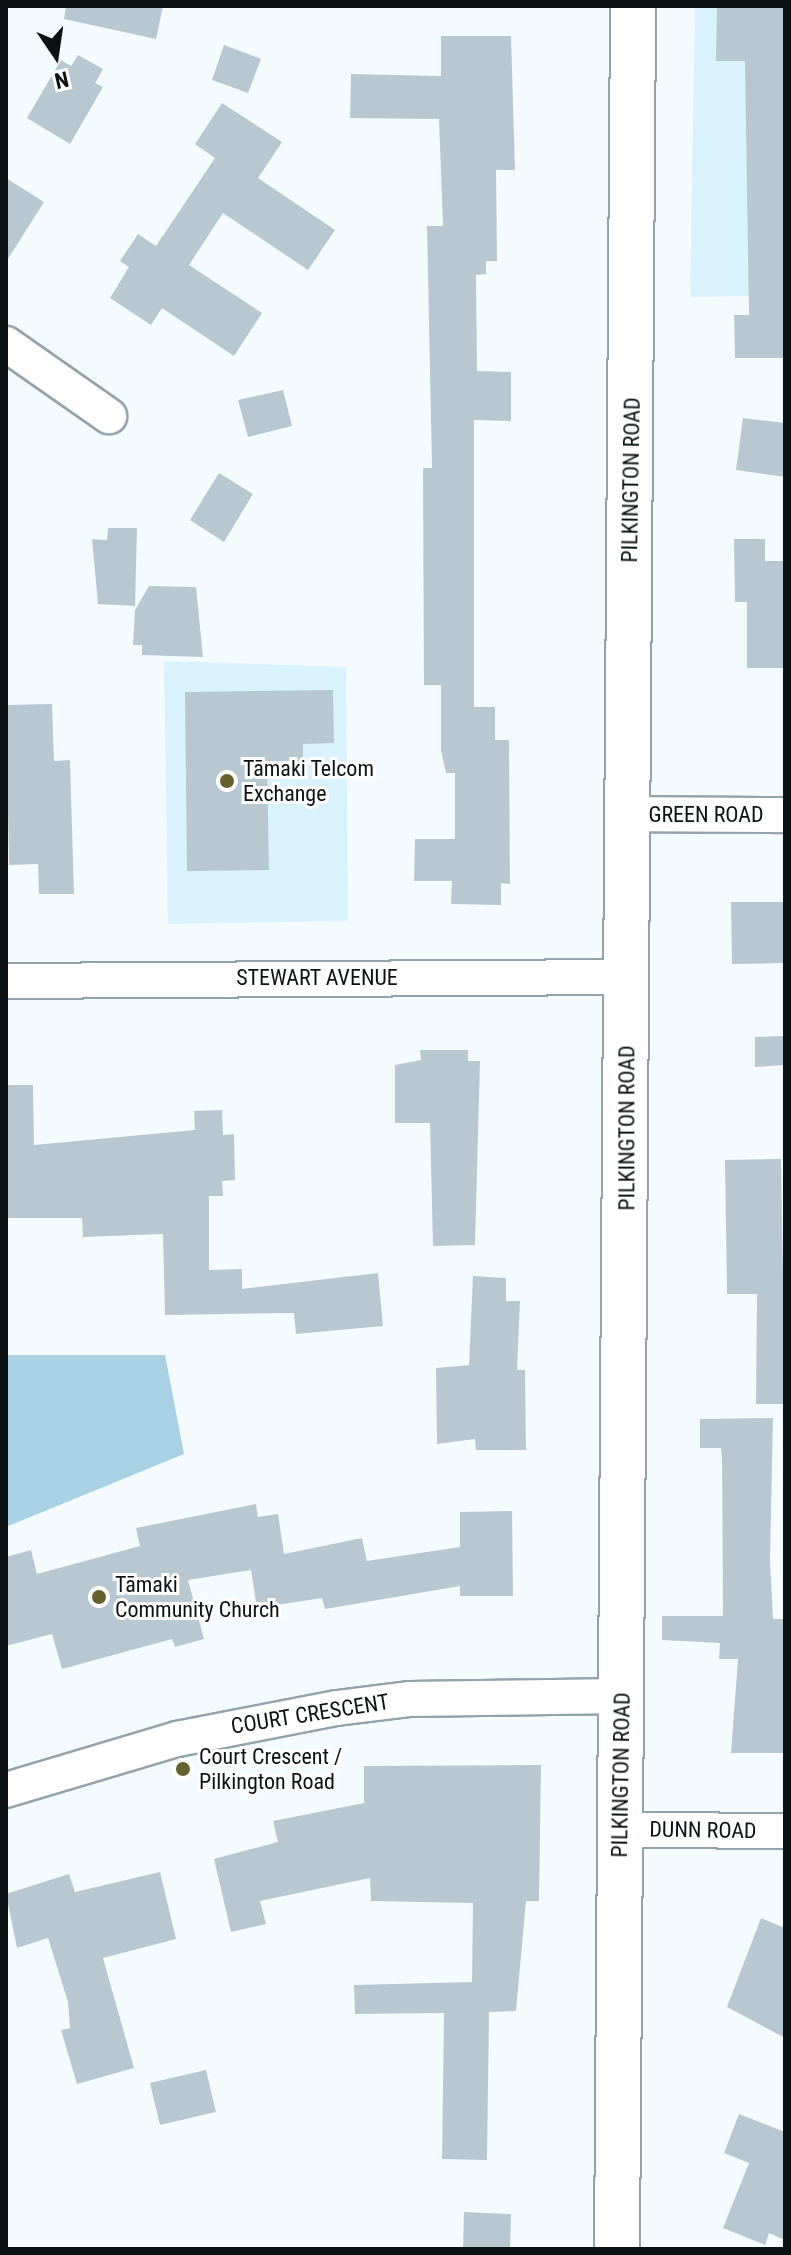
<!DOCTYPE html>
<html>
<head>
<meta charset="utf-8">
<style>
  body { margin:0 }
  #map { position:relative; width:791px; height:2255px; overflow:hidden; background:#f4fbfe; font-family:"Roboto Condensed",sans-serif }
  div>[style] { position:absolute }
  [style*='--x'] { left:calc(var(--x)*1px); top:calc(var(--y)*1px); width:calc(var(--w)*1px); rotate:calc(var(--a)*1deg) }
  .built>* { inset:0; background:#d9f3fe }
  .green>* { inset:0; background:#a8d2e4 }
  .building>* { inset:0; background:#b8c8d0 }
  .roads { filter:drop-shadow(2px 0 #93a3aa) drop-shadow(-2px 0 #93a3aa) drop-shadow(0 2px #93a3aa) drop-shadow(0 -2px #93a3aa) }
  .minor>* { height:34px; margin:-17px; padding:0 17px; transform-origin:17px; border-radius:17px; background:#fff }
  .tertiary>* { height:44px; margin:-22px; padding:0 22px; transform-origin:22px; border-radius:22px; background:#fff }
  .dots>* { width:22px; height:22px; translate:-50% -50%; box-sizing:border-box; border:4px solid #fff; border-radius:50% }
  span { translate:-50% -50%; white-space:nowrap; text-align:center; line-height:1.15; -webkit-text-stroke:6px #fff; paint-order:stroke }
  .street-label { font-size:22px; color:#0c1214 }
  .poi-label { font-size:22px; color:#0c1214 }
  .left { translate:0 -50%; text-align:left }
  .frame { position:absolute; inset:0; border:8px solid #0c1214; pointer-events:none }
  .north { position:absolute; left:16px; top:16px; width:80px; height:80px; -webkit-text-stroke:6px #fff; paint-order:stroke; rotate:167deg; font-size:22px; font-weight:700; line-height:32px; text-align:center; color:#0c1214 }
  .north::after { content:''; display:block; margin:auto; width:28px; height:36px; background:#0c1214; clip-path:polygon(50% 0,100% 100%,50% 72%,0 100%) }
</style>
</head>
<body>
<div id="map">
  <div class="built">
    <div style="clip-path:polygon(695px 6px,785px 6px,785px 295px,690px 297px)"></div>
    <div style="clip-path:polygon(164px 661px,346px 667px,348px 921px,168px 924px)"></div>
  </div>
  <div class="green">
    <div style="clip-path:polygon(6px 1355px,165px 1355px,184px 1454px,6px 1527px)"></div>
  </div>
  <div class="building">
    <div style="clip-path:polygon(66px 6px,163px 6px,156px 39px,64px 19px)"></div>
    <div style="clip-path:polygon(717px 6px,785px 6px,785px 358px,735px 358px,734px 315px,749px 315px,745px 61px,716px 61px)"></div>
    <div style="clip-path:polygon(441px 36px,511px 36px,515px 170px,496px 170px,497px 261px,486px 261px,486px 274px,476px 275px,477px 371px,511px 372px,511px 421px,474px 420px,474px 707px,495px 707px,495px 740px,509px 740px,510px 884px,501px 883px,501px 905px,451px 904px,452px 881px,414px 881px,415px 839px,455px 839px,455px 773px,446px 773px,441px 750px,441px 685px,424px 685px,423px 468px,432px 468px,427px 226px,443px 226px,439px 119px,350px 118px,351px 74px,441px 76px)"></div>
    <div style="clip-path:polygon(224px 45px,261px 59px,248px 93px,212px 80px)"></div>
    <div style="clip-path:polygon(78px 55px,103px 69px,95px 83px,103px 87px,70px 144px,27px 118px,61px 60px,71px 66px)"></div>
    <div style="clip-path:polygon(222px 103px,282px 142px,258px 178px,335px 230px,308px 270px,223px 213px,189px 265px,262px 313px,234px 356px,162px 308px,151px 325px,110px 298px,129px 267px,120px 261px,138px 234px,156px 246px,215px 158px,195px 144px)"></div>
    <div style="clip-path:polygon(6px 178px,44px 202px,6px 262px)"></div>
    <div style="clip-path:polygon(283px 390px,292px 426px,248px 437px,238px 400px)"></div>
    <div style="clip-path:polygon(743px 418px,785px 423px,785px 477px,736px 470px)"></div>
    <div style="clip-path:polygon(219px 473px,253px 494px,224px 542px,190px 520px)"></div>
    <div style="clip-path:polygon(108px 528px,137px 528px,135px 606px,98px 604px,92px 539px,107px 540px)"></div>
    <div style="clip-path:polygon(734px 539px,765px 539px,765px 561px,785px 561px,785px 668px,747px 668px,747px 602px,735px 602px)"></div>
    <div style="clip-path:polygon(149px 586px,196px 587px,203px 657px,142px 655px,142px 645px,133px 645px,135px 610px)"></div>
    <div style="clip-path:polygon(333px 690px,334px 743px,303px 744px,303px 761px,267px 761px,269px 870px,187px 871px,185px 692px)"></div>
    <div style="clip-path:polygon(52px 704px,54px 761px,70px 760px,74px 894px,39px 894px,38px 864px,9px 865px,6px 705px)"></div>
    <div style="clip-path:polygon(731px 902px,785px 902px,785px 963px,732px 964px)"></div>
    <div style="clip-path:polygon(785px 1036px,785px 1065px,755px 1067px,755px 1037px)"></div>
    <div style="clip-path:polygon(420px 1050px,468px 1050px,468px 1061px,480px 1061px,475px 1245px,433px 1246px,430px 1123px,395px 1123px,395px 1065px,421px 1060px)"></div>
    <div style="clip-path:polygon(6px 1085px,33px 1085px,34px 1145px,195px 1130px,194px 1111px,222px 1110px,223px 1135px,234px 1134px,235px 1180px,222px 1181px,223px 1196px,209px 1196px,209px 1270px,242px 1269px,242px 1289px,378px 1273px,383px 1326px,296px 1334px,294px 1313px,165px 1315px,163px 1234px,83px 1237px,82px 1218px,6px 1218px)"></div>
    <div style="clip-path:polygon(781px 1159px,785px 1404px,756px 1404px,757px 1294px,727px 1294px,725px 1160px)"></div>
    <div style="clip-path:polygon(473px 1276px,506px 1278px,506px 1301px,520px 1301px,517px 1370px,525px 1370px,526px 1450px,476px 1450px,475px 1439px,437px 1444px,436px 1368px,469px 1365px)"></div>
    <div style="clip-path:polygon(773px 1418px,770px 1560px,773px 1619px,785px 1619px,785px 1753px,731px 1753px,738px 1659px,719px 1659px,720px 1643px,662px 1640px,662px 1616px,723px 1616px,722px 1458px,721px 1448px,700px 1448px,700px 1419px)"></div>
    <div style="clip-path:polygon(256px 1504px,258px 1517px,278px 1514px,284px 1554px,362px 1538px,367px 1561px,460px 1547px,460px 1512px,512px 1511px,513px 1596px,460px 1596px,460px 1586px,325px 1609px,322px 1598px,257px 1608px,251px 1570px,188px 1580px,204px 1639px,175px 1647px,172px 1639px,62px 1669px,52px 1634px,6px 1646px,6px 1557px,31px 1550px,37px 1574px,140px 1546px,136px 1528px)"></div>
    <div style="clip-path:polygon(541px 1765px,539px 1901px,526px 1901px,516px 2011px,489px 2012px,487px 2160px,442px 2159px,444px 2013px,355px 2014px,354px 1985px,472px 1982px,473px 1903px,371px 1901px,370px 1878px,260px 1901px,266px 1924px,231px 1932px,214px 1859px,278px 1842px,273px 1821px,364px 1803px,364px 1766px)"></div>
    <div style="clip-path:polygon(160px 1872px,176px 1939px,103px 1958px,134px 2068px,77px 2084px,61px 2030px,70px 2028px,68px 2002px,48px 1938px,17px 1948px,6px 1894px,69px 1874px,75px 1892px)"></div>
    <div style="clip-path:polygon(761px 1918px,785px 1928px,785px 2038px,727px 2007px)"></div>
    <div style="clip-path:polygon(206px 2070px,216px 2112px,160px 2125px,150px 2083px)"></div>
    <div style="clip-path:polygon(739px 2114px,785px 2132px,785px 2240px,769px 2233px,765px 2245px,723px 2228px,749px 2163px,724px 2153px)"></div>
    <div style="clip-path:polygon(464px 2212px,511px 2214px,510px 2249px,463px 2249px)"></div>
  </div>
  <div class="roads">
    <div class="minor">
      <div style="--x:6;--y:344;--w:126;--a:35"></div>
      <div style="--x:627;--y:814;--w:158;--a:0.4"></div>
      <div style="--x:6;--y:981;--w:622;--a:-0.37"></div>
      <div style="--x:6;--y:1790;--w:178;--a:-16.6"></div>
      <div style="--x:177;--y:1739;--w:163;--a:-11"></div>
      <div style="--x:337;--y:1708;--w:74;--a:-7"></div>
      <div style="--x:410;--y:1699;--w:212;--a:-0.8"></div>
      <div style="--x:621;--y:1830;--w:164;--a:0.3"></div>
    </div>
    <div class="tertiary">
      <div style="--x:617;--y:2249;--w:2243;--a:-89.59"></div>
    </div>
  </div>
  <div class="dots">
    <div style="left:227px;top:781px;background:#65612d"></div>
    <div style="left:99px;top:1597px;background:#65612d"></div>
    <div style="left:183px;top:1769px;background:#65612d"></div>
  </div>
  <div class="street-label">
    <span style="left:631px;top:480px;rotate:-89deg">PILKINGTON ROAD</span>
    <span style="left:706px;top:815px">GREEN ROAD</span>
    <span style="left:317px;top:978px">STEWART AVENUE</span>
    <span style="left:627px;top:1128px;rotate:-90deg">PILKINGTON ROAD</span>
    <span style="left:310px;top:1714px;rotate:-9deg">COURT CRESCENT</span>
    <span style="left:621px;top:1775px;rotate:-89deg">PILKINGTON ROAD</span>
    <span style="left:703px;top:1830px;rotate:1deg">DUNN ROAD</span>
  </div>
  <div class="poi-label">
    <span class="left" style="left:243px;top:781px">Tāmaki Telcom<br>Exchange</span>
    <span class="left" style="left:115px;top:1597px">Tāmaki<br>Community Church</span>
    <span class="left" style="left:199px;top:1769px">Court Crescent /<br>Pilkington Road</span>
  </div>
  <div class="frame"></div>
  <div class="north">N</div>
</div>
</body>
</html>
